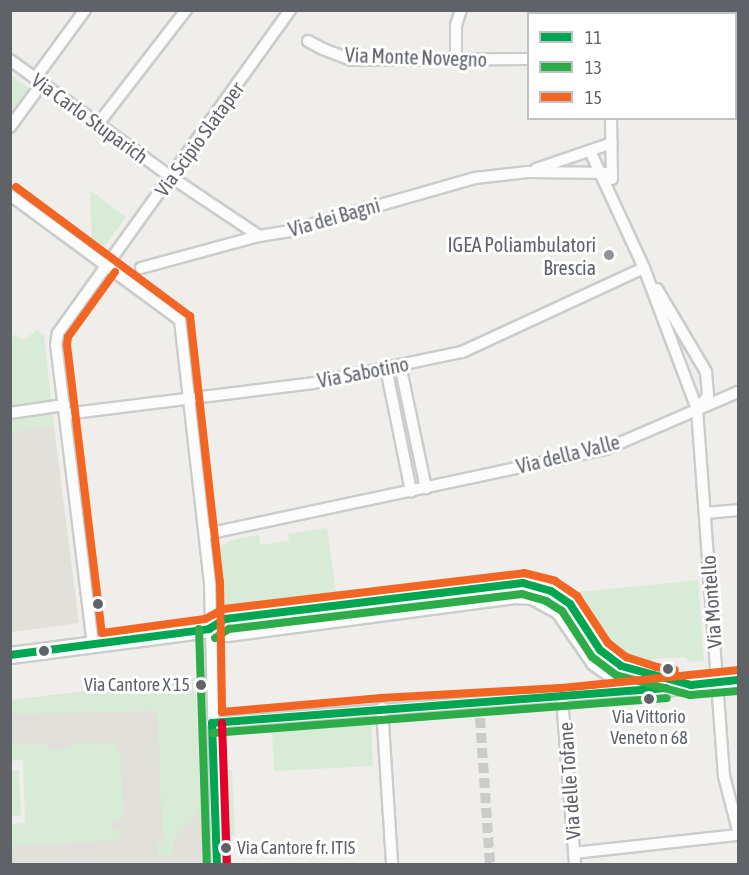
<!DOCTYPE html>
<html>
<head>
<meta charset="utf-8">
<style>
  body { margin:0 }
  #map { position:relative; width:749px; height:875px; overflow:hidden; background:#efeeea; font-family:"Asap Condensed",sans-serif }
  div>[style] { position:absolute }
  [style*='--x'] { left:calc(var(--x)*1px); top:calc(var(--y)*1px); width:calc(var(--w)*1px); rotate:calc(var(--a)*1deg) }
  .education>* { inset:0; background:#e2e0da }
  .green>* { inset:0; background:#d8ebd6 }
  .street-tunnel>* { height:10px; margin-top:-5px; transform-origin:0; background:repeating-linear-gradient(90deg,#cbcbca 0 10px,transparent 0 15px) }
  .roads { filter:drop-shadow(2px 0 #cbcccc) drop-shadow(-2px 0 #cbcccc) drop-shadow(0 2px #cbcccc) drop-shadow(0 -2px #cbcccc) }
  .street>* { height:10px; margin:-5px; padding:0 5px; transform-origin:5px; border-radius:5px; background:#fdfcfc }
  .secondary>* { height:15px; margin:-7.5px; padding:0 7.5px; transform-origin:7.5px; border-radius:7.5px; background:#fdfcfc }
  .bus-1>* { height:8px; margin:-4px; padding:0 4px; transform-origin:4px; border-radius:4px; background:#00a651 }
  .bus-2>* { height:8px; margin:-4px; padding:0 4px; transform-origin:4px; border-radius:4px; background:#2dac4a }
  .bus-3>* { height:8px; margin:-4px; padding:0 4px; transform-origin:4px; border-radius:4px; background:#f26522 }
  .bus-4>* { height:8px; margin:-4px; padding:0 4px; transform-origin:4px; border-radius:4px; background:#e4002b }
  .dots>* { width:16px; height:16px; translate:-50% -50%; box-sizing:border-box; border:3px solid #fff; border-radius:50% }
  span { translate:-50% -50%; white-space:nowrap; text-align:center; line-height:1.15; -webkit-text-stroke:6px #fff; paint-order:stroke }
  .bus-label { font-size:18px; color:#5f6368 }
  .right { translate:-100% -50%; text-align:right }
  .left { translate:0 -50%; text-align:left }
  .street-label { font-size:20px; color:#5f6368 }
  .poi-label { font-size:20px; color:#5f6368 }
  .frame { position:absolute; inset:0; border:12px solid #5f6368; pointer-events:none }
  .legend { position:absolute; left:527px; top:12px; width:210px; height:108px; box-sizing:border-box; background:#fff; border:2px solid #bfc1c3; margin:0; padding:8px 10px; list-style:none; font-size:18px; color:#5f6368 }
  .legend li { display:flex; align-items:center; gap:12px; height:30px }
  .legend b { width:30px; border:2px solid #bfc1c3 }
</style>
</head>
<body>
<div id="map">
  <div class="education">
    <div style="clip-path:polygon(54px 426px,79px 623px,11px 632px,10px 432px)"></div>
    <div style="clip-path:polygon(195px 678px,203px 864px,11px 864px,11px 835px,112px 830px,75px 750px,11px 752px,11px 700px)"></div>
  </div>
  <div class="green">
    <div style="clip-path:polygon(11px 75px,33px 91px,11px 122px)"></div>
    <div style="clip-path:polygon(90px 190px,126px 217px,101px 251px,92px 246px)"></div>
    <div style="clip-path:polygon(37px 330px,44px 335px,54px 426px,11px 432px,11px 341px,15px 334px,24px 340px)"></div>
    <div style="clip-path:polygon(327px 528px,336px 592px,222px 606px,217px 562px,221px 546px,233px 540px,259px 535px,260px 545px,289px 541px,288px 534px)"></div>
    <div style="clip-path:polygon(698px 580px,704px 661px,689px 662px,685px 657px,653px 659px,650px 663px,628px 656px,614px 645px,580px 592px)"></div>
    <div style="clip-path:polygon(195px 678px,200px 811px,175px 838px,173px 855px,158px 855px,157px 843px,163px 843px,157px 711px,11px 714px,11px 700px)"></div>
    <div style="clip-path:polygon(371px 725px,373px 766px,274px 771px,272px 730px)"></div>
    <div style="clip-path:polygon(48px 743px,48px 750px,72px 749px,73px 743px,112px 743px,116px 746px,120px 756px,124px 819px,112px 820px,112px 830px,124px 830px,117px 840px,11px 846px,11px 824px,25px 823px,23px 760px,11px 761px,11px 745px)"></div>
    <div style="clip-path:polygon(19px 770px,21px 816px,11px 816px,11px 771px)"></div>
    <div style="clip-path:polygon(227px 770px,232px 770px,235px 835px,230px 835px)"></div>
  </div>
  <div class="street-tunnel">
    <div style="--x:480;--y:718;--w:146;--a:86.1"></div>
  </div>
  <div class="roads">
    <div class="street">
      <div style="--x:605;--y:10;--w:4;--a:90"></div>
      <div style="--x:308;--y:41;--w:17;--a:28"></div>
      <div style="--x:323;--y:49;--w:31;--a:21"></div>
      <div style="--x:352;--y:60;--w:176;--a:-0.3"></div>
      <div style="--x:10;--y:60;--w:199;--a:36"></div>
      <div style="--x:171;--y:177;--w:106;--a:33.8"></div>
      <div style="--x:456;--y:60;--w:35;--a:-90"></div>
      <div style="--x:456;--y:25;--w:16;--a:-72"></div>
      <div style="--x:36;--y:77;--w:83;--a:-53.8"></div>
      <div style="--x:611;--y:118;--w:61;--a:89.1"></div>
      <div style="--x:98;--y:124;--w:144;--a:-52.3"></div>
      <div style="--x:10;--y:127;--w:42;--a:-53.7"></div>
      <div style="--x:590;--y:151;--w:129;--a:65.2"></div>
      <div style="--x:644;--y:268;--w:151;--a:69.4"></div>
      <div style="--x:697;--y:409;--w:368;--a:85.8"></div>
      <div style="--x:724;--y:776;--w:56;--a:75.5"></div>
      <div style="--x:536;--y:169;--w:80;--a:-18.9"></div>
      <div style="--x:10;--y:195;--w:211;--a:36.3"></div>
      <div style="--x:180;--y:320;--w:265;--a:83.5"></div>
      <div style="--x:210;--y:583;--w:281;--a:88.6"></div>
      <div style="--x:141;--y:268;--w:122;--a:-15.2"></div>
      <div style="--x:259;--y:236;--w:30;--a:-9"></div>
      <div style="--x:289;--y:231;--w:193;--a:-15.9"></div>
      <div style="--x:475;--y:178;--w:53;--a:-6.5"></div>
      <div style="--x:528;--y:172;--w:84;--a:0.7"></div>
      <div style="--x:657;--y:289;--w:96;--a:59.4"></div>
      <div style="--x:706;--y:372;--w:24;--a:85"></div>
      <div style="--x:708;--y:396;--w:17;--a:130"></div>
      <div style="--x:400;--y:365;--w:126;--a:78.1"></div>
      <div style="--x:386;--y:368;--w:126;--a:78.5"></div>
      <div style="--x:10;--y:413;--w:55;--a:-8.4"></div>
      <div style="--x:65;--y:414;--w:250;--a:-7.1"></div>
      <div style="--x:313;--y:383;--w:152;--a:-11.8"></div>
      <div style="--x:462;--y:352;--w:200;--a:-24.8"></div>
      <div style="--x:705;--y:513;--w:33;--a:-5"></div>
      <div style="--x:206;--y:534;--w:409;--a:-12"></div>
      <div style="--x:606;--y:449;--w:144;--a:-23.4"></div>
      <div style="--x:93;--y:645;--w:302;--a:-97"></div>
      <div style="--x:56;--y:345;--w:12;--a:-81"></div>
      <div style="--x:58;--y:333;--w:398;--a:-54.3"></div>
      <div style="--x:562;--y:698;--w:167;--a:85.5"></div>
      <div style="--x:382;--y:708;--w:156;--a:86.3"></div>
      <div style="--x:212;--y:723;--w:431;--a:-4.4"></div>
      <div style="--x:574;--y:853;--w:165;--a:-6.3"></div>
    </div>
    <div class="secondary">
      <div style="--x:209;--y:629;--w:19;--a:-32"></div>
      <div style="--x:225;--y:619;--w:291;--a:-6.9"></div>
      <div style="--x:514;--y:584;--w:18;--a:0"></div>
      <div style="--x:532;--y:584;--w:30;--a:23"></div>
      <div style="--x:560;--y:596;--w:13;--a:39"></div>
      <div style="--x:570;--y:604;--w:55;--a:56.9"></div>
      <div style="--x:600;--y:650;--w:26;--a:37"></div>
      <div style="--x:621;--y:666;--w:34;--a:19"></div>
      <div style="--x:653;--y:677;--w:26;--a:9"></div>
      <div style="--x:10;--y:655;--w:201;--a:-7.4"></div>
      <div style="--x:209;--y:629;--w:18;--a:13"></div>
      <div style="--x:227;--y:633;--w:290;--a:-7.5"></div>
      <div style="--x:515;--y:595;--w:17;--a:3"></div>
      <div style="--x:532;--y:596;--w:31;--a:29"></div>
      <div style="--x:559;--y:611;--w:62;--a:55.5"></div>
      <div style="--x:594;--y:662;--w:33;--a:35"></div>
      <div style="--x:621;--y:681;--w:27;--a:20"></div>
      <div style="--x:646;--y:690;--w:93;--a:-6.2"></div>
    </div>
  </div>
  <div class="bus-1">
    <div style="--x:10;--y:655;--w:201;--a:-7.4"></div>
    <div style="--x:209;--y:629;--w:19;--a:-32"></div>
    <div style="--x:225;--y:619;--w:300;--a:-6.9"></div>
    <div style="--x:523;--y:583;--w:29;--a:16"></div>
    <div style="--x:551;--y:591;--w:23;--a:34"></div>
    <div style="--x:570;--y:604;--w:55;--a:56.9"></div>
    <div style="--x:600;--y:650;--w:26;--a:37"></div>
    <div style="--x:621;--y:666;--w:73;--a:15.2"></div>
    <div style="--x:691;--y:685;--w:47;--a:-6.1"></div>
    <div style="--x:212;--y:723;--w:455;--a:-4.4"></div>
    <div style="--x:212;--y:723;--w:141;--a:88"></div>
  </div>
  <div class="bus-2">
    <div style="--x:199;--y:629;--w:235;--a:88.1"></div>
    <div style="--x:215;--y:638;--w:17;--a:-33"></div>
    <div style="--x:229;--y:629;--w:295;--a:-6.8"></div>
    <div style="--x:522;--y:594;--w:25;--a:16"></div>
    <div style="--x:546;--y:601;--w:19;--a:32"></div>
    <div style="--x:562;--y:611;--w:55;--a:56.9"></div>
    <div style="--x:592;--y:657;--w:30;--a:37"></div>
    <div style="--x:616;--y:675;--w:77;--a:15.1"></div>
    <div style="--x:690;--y:695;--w:48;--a:-4.8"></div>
    <div style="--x:213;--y:733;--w:455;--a:-4.4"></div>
  </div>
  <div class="bus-3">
    <div style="--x:16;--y:187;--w:217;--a:36.6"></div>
    <div style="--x:190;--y:316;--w:268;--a:83.6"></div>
    <div style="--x:220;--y:582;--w:130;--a:89.1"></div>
    <div style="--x:222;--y:712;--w:160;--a:-5"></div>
    <div style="--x:381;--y:698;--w:180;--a:-3.2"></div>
    <div style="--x:561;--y:688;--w:177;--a:-5.8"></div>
    <div style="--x:115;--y:272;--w:80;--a:125.9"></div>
    <div style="--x:68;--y:337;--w:8;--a:97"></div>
    <div style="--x:67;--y:345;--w:290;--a:83.1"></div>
    <div style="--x:102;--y:633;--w:104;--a:-7.7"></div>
    <div style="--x:205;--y:619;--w:21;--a:-28"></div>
    <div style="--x:224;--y:609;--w:302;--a:-6.8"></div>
    <div style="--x:524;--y:573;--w:32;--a:14"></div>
    <div style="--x:555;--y:581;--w:27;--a:34"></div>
    <div style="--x:577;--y:596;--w:56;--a:56.6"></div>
    <div style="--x:608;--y:643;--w:23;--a:38"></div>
    <div style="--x:626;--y:657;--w:32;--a:18"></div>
    <div style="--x:656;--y:667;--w:19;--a:9"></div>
  </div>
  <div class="bus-4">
    <div style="--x:222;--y:723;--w:141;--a:88"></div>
  </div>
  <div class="dots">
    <div style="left:609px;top:255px;background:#919496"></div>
    <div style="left:98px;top:604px;background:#5f6368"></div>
    <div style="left:44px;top:651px;background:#5f6368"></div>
    <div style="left:668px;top:669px;background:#5f6368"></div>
    <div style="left:201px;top:685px;background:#5f6368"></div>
    <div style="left:649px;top:699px;background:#5f6368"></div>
    <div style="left:226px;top:848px;background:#5f6368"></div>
  </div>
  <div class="bus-label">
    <span class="right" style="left:190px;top:685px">Via Cantore X 15</span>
    <span style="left:649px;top:728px">Via Vittorio<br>Veneto n 68</span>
    <span class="left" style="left:237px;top:848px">Via Cantore fr. ITIS</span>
  </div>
  <div class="street-label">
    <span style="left:416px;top:57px;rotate:2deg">Via Monte Novegno</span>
    <span style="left:90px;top:118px;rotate:36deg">Via Carlo Stuparich</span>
    <span style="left:199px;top:139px;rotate:-54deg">Via Scipio Slataper</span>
    <span style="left:334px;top:217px;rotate:-16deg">Via dei Bagni</span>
    <span style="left:363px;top:372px;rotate:-11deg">Via Sabotino</span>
    <span style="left:568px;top:454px;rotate:-14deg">Via della Valle</span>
    <span style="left:711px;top:602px;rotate:-94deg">Via Montello</span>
    <span style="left:569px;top:781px;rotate:-94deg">Via delle Tofane</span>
  </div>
  <div class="poi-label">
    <span class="right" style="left:596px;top:256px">IGEA Poliambulatori<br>Brescia</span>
  </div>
  <div class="frame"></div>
  <ul class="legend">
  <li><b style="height:8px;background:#00a651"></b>11</li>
  <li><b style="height:8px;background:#2dac4a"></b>13</li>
  <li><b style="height:8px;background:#f26522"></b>15</li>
  </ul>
</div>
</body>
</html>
